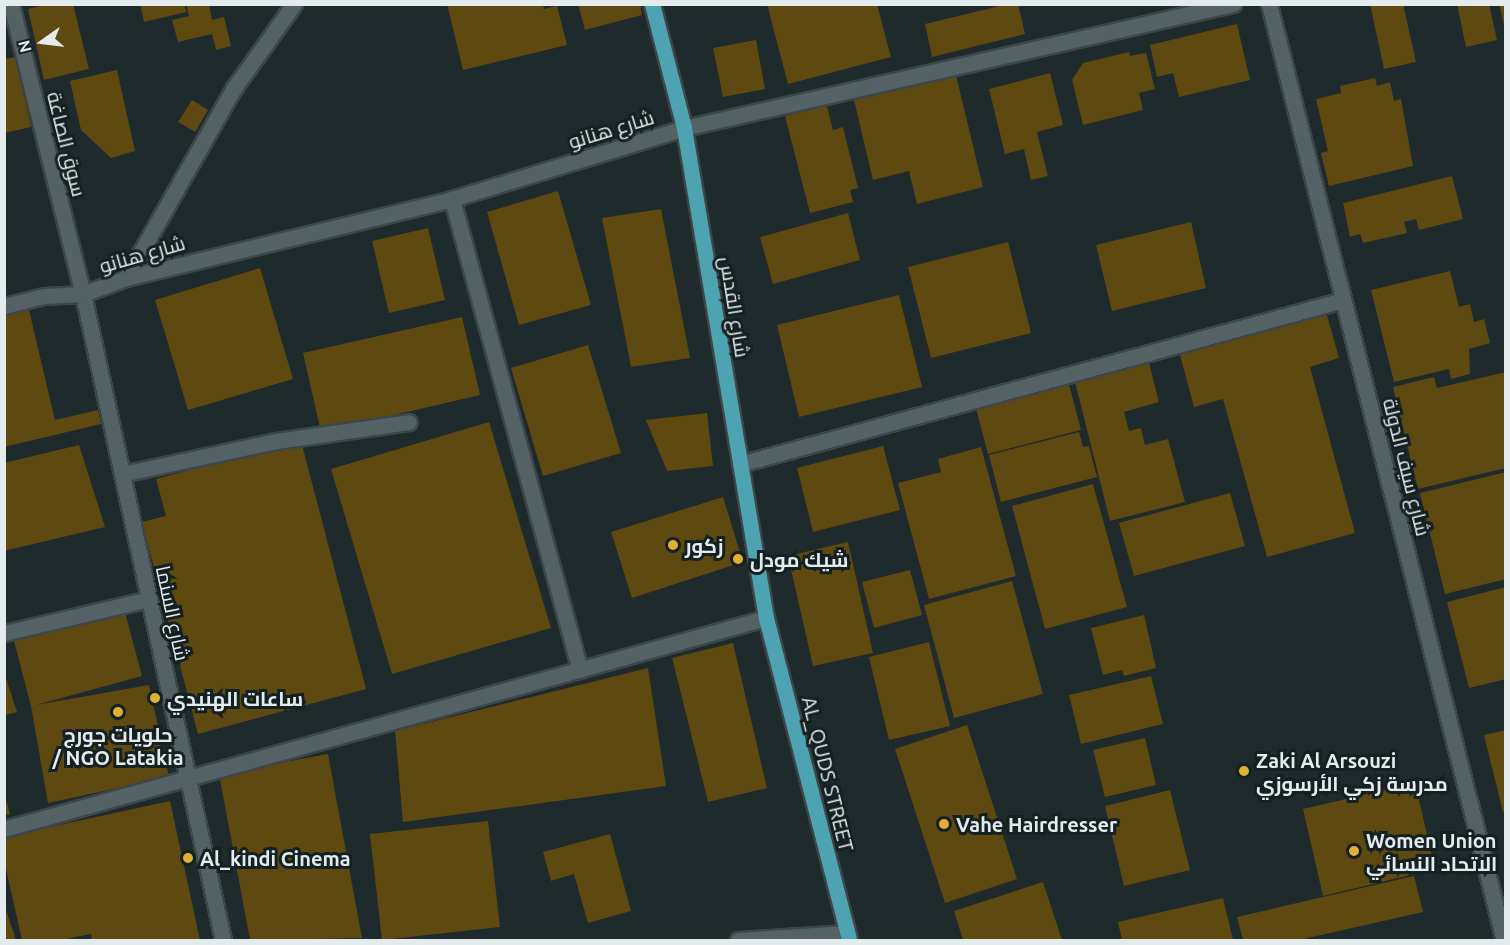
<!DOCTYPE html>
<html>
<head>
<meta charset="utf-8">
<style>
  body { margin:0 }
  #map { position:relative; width:1510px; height:945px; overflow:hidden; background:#1e2a2c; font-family:Ubuntu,Cairo,sans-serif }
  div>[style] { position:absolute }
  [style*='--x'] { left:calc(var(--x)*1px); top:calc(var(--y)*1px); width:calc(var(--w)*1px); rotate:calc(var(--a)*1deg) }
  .building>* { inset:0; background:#5e4910 }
  .roads { filter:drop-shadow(2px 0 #3d4649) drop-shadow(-2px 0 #3d4649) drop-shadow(0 2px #3d4649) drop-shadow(0 -2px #3d4649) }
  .minor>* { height:15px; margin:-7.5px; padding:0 7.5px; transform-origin:7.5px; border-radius:7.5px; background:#556265 }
  .major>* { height:15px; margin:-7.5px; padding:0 7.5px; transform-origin:7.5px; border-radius:7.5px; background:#4ea3b2 }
  .dots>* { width:16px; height:16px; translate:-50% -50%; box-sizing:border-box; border:3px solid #152022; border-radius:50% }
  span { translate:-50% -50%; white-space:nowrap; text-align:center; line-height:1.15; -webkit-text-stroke:6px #152022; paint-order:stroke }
  .street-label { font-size:20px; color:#e4ebed }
  .poi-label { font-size:20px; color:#e4ebed; font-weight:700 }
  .left { translate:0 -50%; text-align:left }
  .frame { position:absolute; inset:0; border:6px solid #e4ebed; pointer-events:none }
  .north { position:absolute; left:12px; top:12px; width:60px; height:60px; -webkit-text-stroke:4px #152022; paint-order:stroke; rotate:256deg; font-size:16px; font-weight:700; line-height:24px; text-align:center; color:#e4ebed }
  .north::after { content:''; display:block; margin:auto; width:21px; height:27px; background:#e4ebed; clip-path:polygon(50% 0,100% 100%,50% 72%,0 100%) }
</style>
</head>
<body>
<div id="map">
  <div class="building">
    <div style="clip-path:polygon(48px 4px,73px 4px,89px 69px,44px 80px,28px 9px)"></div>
    <div style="clip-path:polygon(140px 4px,184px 4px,186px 12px,144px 22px)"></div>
    <div style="clip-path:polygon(186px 4px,209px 4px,212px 20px,224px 17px,231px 46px,216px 50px,212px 34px,178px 42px,172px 20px,189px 16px)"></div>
    <div style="clip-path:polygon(447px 4px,543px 4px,544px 9px,557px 6px,567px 45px,463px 70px)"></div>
    <div style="clip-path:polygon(578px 4px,640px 4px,642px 15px,585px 30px)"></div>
    <div style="clip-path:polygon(767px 4px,877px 4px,891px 57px,788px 84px)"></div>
    <div style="clip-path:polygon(1008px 4px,1018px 4px,1025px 34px,932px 57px,925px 24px)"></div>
    <div style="clip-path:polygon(1370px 4px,1403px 4px,1416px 62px,1384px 69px)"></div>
    <div style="clip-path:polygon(1457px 4px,1489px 4px,1497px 40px,1466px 47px)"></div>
    <div style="clip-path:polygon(1499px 4px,1506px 4px,1506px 29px,1505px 29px)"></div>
    <div style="clip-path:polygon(1237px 24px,1250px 80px,1179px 97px,1173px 73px,1157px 77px,1150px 45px)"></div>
    <div style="clip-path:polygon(756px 40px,765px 89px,723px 97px,713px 48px)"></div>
    <div style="clip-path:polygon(1129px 52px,1130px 56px,1146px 53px,1155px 89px,1139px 93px,1143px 110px,1083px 125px,1072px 80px,1083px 63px)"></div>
    <div style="clip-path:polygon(15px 57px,31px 127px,4px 133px,4px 59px)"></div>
    <div style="clip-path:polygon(117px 70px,135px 151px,111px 158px,81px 130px,70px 81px)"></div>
    <div style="clip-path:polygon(955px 71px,983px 187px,917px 204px,909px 171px,873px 180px,853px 96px)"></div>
    <div style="clip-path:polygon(1050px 73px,1063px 125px,1037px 132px,1048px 176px,1031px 180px,1024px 149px,1005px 154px,989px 89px)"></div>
    <div style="clip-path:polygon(1375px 78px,1377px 86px,1390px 82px,1394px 101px,1401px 99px,1413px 166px,1329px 186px,1321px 153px,1328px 151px,1316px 99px,1341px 93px,1340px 86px)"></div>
    <div style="clip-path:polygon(192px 100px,208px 110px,195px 132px,178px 122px)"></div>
    <div style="clip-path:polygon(827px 106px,833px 130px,843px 127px,858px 188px,850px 190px,853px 202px,810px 213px,785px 116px)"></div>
    <div style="clip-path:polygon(1452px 176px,1463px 219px,1419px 230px,1416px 219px,1404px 222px,1407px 233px,1363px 243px,1360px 234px,1350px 237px,1343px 203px)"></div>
    <div style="clip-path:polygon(558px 191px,591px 305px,519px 325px,487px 212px)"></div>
    <div style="clip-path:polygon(661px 209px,690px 358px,631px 367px,602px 218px)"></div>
    <div style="clip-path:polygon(848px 213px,860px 260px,773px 284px,760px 237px)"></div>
    <div style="clip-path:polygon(1191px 222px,1206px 288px,1112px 311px,1096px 245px)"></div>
    <div style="clip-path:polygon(428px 228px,445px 300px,389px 313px,372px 241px)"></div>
    <div style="clip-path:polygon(1008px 242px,1031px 333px,931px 358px,908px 267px)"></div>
    <div style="clip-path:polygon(260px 268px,293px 379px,188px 410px,155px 300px)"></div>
    <div style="clip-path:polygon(1450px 271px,1459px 307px,1470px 304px,1474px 322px,1484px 319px,1490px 343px,1469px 349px,1470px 374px,1451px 379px,1449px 369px,1394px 382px,1371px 290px)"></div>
    <div style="clip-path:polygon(899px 295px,922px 387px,799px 417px,777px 325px)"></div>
    <div style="clip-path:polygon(29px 310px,55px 420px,98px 410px,101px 424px,4px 447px,4px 316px)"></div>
    <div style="clip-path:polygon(1327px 315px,1339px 358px,1310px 367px,1355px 533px,1267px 557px,1223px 399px,1194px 407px,1180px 355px)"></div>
    <div style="clip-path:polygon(462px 317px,480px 395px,321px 432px,303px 353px)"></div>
    <div style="clip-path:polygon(588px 345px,621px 453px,543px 476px,511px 368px)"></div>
    <div style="clip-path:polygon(1149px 363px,1159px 402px,1124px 412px,1129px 431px,1141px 428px,1145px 445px,1168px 439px,1185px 502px,1110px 521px,1075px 382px)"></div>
    <div style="clip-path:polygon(1506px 372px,1506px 468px,1418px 489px,1393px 387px,1434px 377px,1437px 388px)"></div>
    <div style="clip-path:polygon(1069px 384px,1081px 430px,988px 454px,976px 408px)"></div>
    <div style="clip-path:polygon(707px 413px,713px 466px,667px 471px,646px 420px)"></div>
    <div style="clip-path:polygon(489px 422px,551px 628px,392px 674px,331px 469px)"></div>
    <div style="clip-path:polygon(1079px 432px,1083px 447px,1089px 446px,1097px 477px,1001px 502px,989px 455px)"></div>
    <div style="clip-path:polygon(301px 441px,366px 689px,198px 734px,142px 522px,166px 516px,156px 479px)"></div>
    <div style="clip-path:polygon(79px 445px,105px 527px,4px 551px,4px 463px)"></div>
    <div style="clip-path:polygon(883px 446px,900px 510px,813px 532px,797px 468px)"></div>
    <div style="clip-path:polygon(981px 447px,1016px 576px,929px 599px,898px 483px,941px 472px,938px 459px)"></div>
    <div style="clip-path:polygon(1506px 472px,1506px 579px,1445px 594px,1420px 493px)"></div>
    <div style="clip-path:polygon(1093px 484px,1127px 607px,1045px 629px,1012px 506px)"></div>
    <div style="clip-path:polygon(1230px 493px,1245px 546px,1134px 576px,1119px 523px)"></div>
    <div style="clip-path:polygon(723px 497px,743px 562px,632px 598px,611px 532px)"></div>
    <div style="clip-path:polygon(848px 542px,873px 653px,813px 666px,788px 556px)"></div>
    <div style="clip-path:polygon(910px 570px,922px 615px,874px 628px,862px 582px)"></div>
    <div style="clip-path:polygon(1012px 581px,1043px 694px,954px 718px,924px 605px)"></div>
    <div style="clip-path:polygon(1506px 587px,1506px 679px,1469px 688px,1447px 602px)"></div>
    <div style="clip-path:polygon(125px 612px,142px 676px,36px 705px,149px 685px,169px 777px,48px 803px,31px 706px,14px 641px)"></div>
    <div style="clip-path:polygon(1144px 615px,1156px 668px,1124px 676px,1122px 670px,1103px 675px,1091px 628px)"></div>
    <div style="clip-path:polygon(929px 642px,950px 726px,889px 740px,869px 657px)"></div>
    <div style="clip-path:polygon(733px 643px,767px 788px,708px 802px,672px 658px)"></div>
    <div style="clip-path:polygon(648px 668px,666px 786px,403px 822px,395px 731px)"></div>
    <div style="clip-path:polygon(4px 672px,17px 712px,4px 715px)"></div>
    <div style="clip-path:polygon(1151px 676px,1163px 724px,1081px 744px,1069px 695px)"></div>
    <div style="clip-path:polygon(967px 725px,1017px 879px,945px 903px,895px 749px)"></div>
    <div style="clip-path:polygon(1506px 730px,1506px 811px,1503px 812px,1484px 735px)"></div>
    <div style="clip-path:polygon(1145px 738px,1156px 785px,1105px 797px,1093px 750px)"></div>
    <div style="clip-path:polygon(328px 754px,362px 938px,250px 940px,219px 774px)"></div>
    <div style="clip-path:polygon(1415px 783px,1435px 869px,1323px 896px,1303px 809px)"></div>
    <div style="clip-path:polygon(1170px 790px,1190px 870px,1124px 886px,1105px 806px)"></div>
    <div style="clip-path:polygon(4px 793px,10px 814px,4px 815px)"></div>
    <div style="clip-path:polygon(170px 801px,200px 940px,92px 940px,91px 934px,61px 940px,22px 940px,4px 860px,4px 837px)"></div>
    <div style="clip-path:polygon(488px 821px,500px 927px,382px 940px,370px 834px)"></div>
    <div style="clip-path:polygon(610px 834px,631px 911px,588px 923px,574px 874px,551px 881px,543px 852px)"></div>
    <div style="clip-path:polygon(1414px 876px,1423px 912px,1299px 940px,1243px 940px,1237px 917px)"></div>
    <div style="clip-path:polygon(1043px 882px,1062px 940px,963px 940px,954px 911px)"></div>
    <div style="clip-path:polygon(1223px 898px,1233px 940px,1122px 940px,1118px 922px)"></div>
    <div style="clip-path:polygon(4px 907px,5px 907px,16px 940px,4px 940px)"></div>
  </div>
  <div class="roads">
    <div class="minor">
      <div style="--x:11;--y:4;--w:299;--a:76.1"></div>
      <div style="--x:83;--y:294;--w:661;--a:77.77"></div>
      <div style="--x:1269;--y:4;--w:965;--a:75.91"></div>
      <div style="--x:452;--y:199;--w:488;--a:74.8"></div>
      <div style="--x:126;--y:278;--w:219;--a:-60.4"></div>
      <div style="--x:234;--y:88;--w:103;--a:-54.5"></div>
      <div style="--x:4;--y:306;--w:41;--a:-14"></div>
      <div style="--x:44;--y:296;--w:39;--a:-3"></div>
      <div style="--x:83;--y:294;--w:46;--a:-20.4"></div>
      <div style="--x:126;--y:278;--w:335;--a:-13.6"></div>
      <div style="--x:452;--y:199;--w:243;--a:-17"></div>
      <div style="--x:684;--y:128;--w:563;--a:-12.73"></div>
      <div style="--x:740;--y:464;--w:625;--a:-15.21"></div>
      <div style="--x:122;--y:474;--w:157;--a:-12.1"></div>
      <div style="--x:276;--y:441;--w:134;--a:-8.1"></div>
      <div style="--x:4;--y:633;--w:149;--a:-13.2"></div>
      <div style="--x:4;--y:829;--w:791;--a:-15.48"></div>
      <div style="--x:738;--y:940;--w:109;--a:-3.7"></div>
    </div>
    <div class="major">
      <div style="--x:652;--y:4;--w:128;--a:75.5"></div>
      <div style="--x:684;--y:128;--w:497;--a:80.5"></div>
      <div style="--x:766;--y:618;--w:333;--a:75.5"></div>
    </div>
  </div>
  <div class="dots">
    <div style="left:673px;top:545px;background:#dfb034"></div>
    <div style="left:738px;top:559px;background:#dfb034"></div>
    <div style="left:155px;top:698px;background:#dfb034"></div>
    <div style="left:118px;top:712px;background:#dfb034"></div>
    <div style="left:1244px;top:771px;background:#dfb034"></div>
    <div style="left:944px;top:824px;background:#dfb034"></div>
    <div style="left:1354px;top:851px;background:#dfb034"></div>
    <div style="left:188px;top:858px;background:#dfb034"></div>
  </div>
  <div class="street-label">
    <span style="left:611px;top:129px;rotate:-17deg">شارع هنانو</span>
    <span style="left:67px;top:144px;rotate:76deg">سوق الصاغة</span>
    <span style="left:142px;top:254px;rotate:-16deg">شارع هنانو</span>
    <span style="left:735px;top:307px;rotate:81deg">شارع القدس</span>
    <span style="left:1407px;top:467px;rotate:76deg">شارع سيف الدولة</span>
    <span style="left:173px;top:613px;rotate:78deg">شارع السنما</span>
    <span style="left:828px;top:774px;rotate:76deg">AL_QUDS STREET</span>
  </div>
  <div class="poi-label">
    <span class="left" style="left:685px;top:545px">زكور</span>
    <span class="left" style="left:750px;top:559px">شيك مودل</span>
    <span class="left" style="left:167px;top:698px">ساعات الهنيدي</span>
    <span style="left:118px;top:746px">حلويات جورج<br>/ NGO Latakia</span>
    <span class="left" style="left:1256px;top:772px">Zaki Al Arsouzi<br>مدرسة زكي الأرسوزي</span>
    <span class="left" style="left:956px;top:824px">Vahe Hairdresser</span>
    <span class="left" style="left:1366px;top:852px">Women Union<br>الاتحاد النسائي</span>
    <span class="left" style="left:200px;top:858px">Al_kindi Cinema</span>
  </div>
  <div class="frame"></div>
  <div class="north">N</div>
</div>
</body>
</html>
